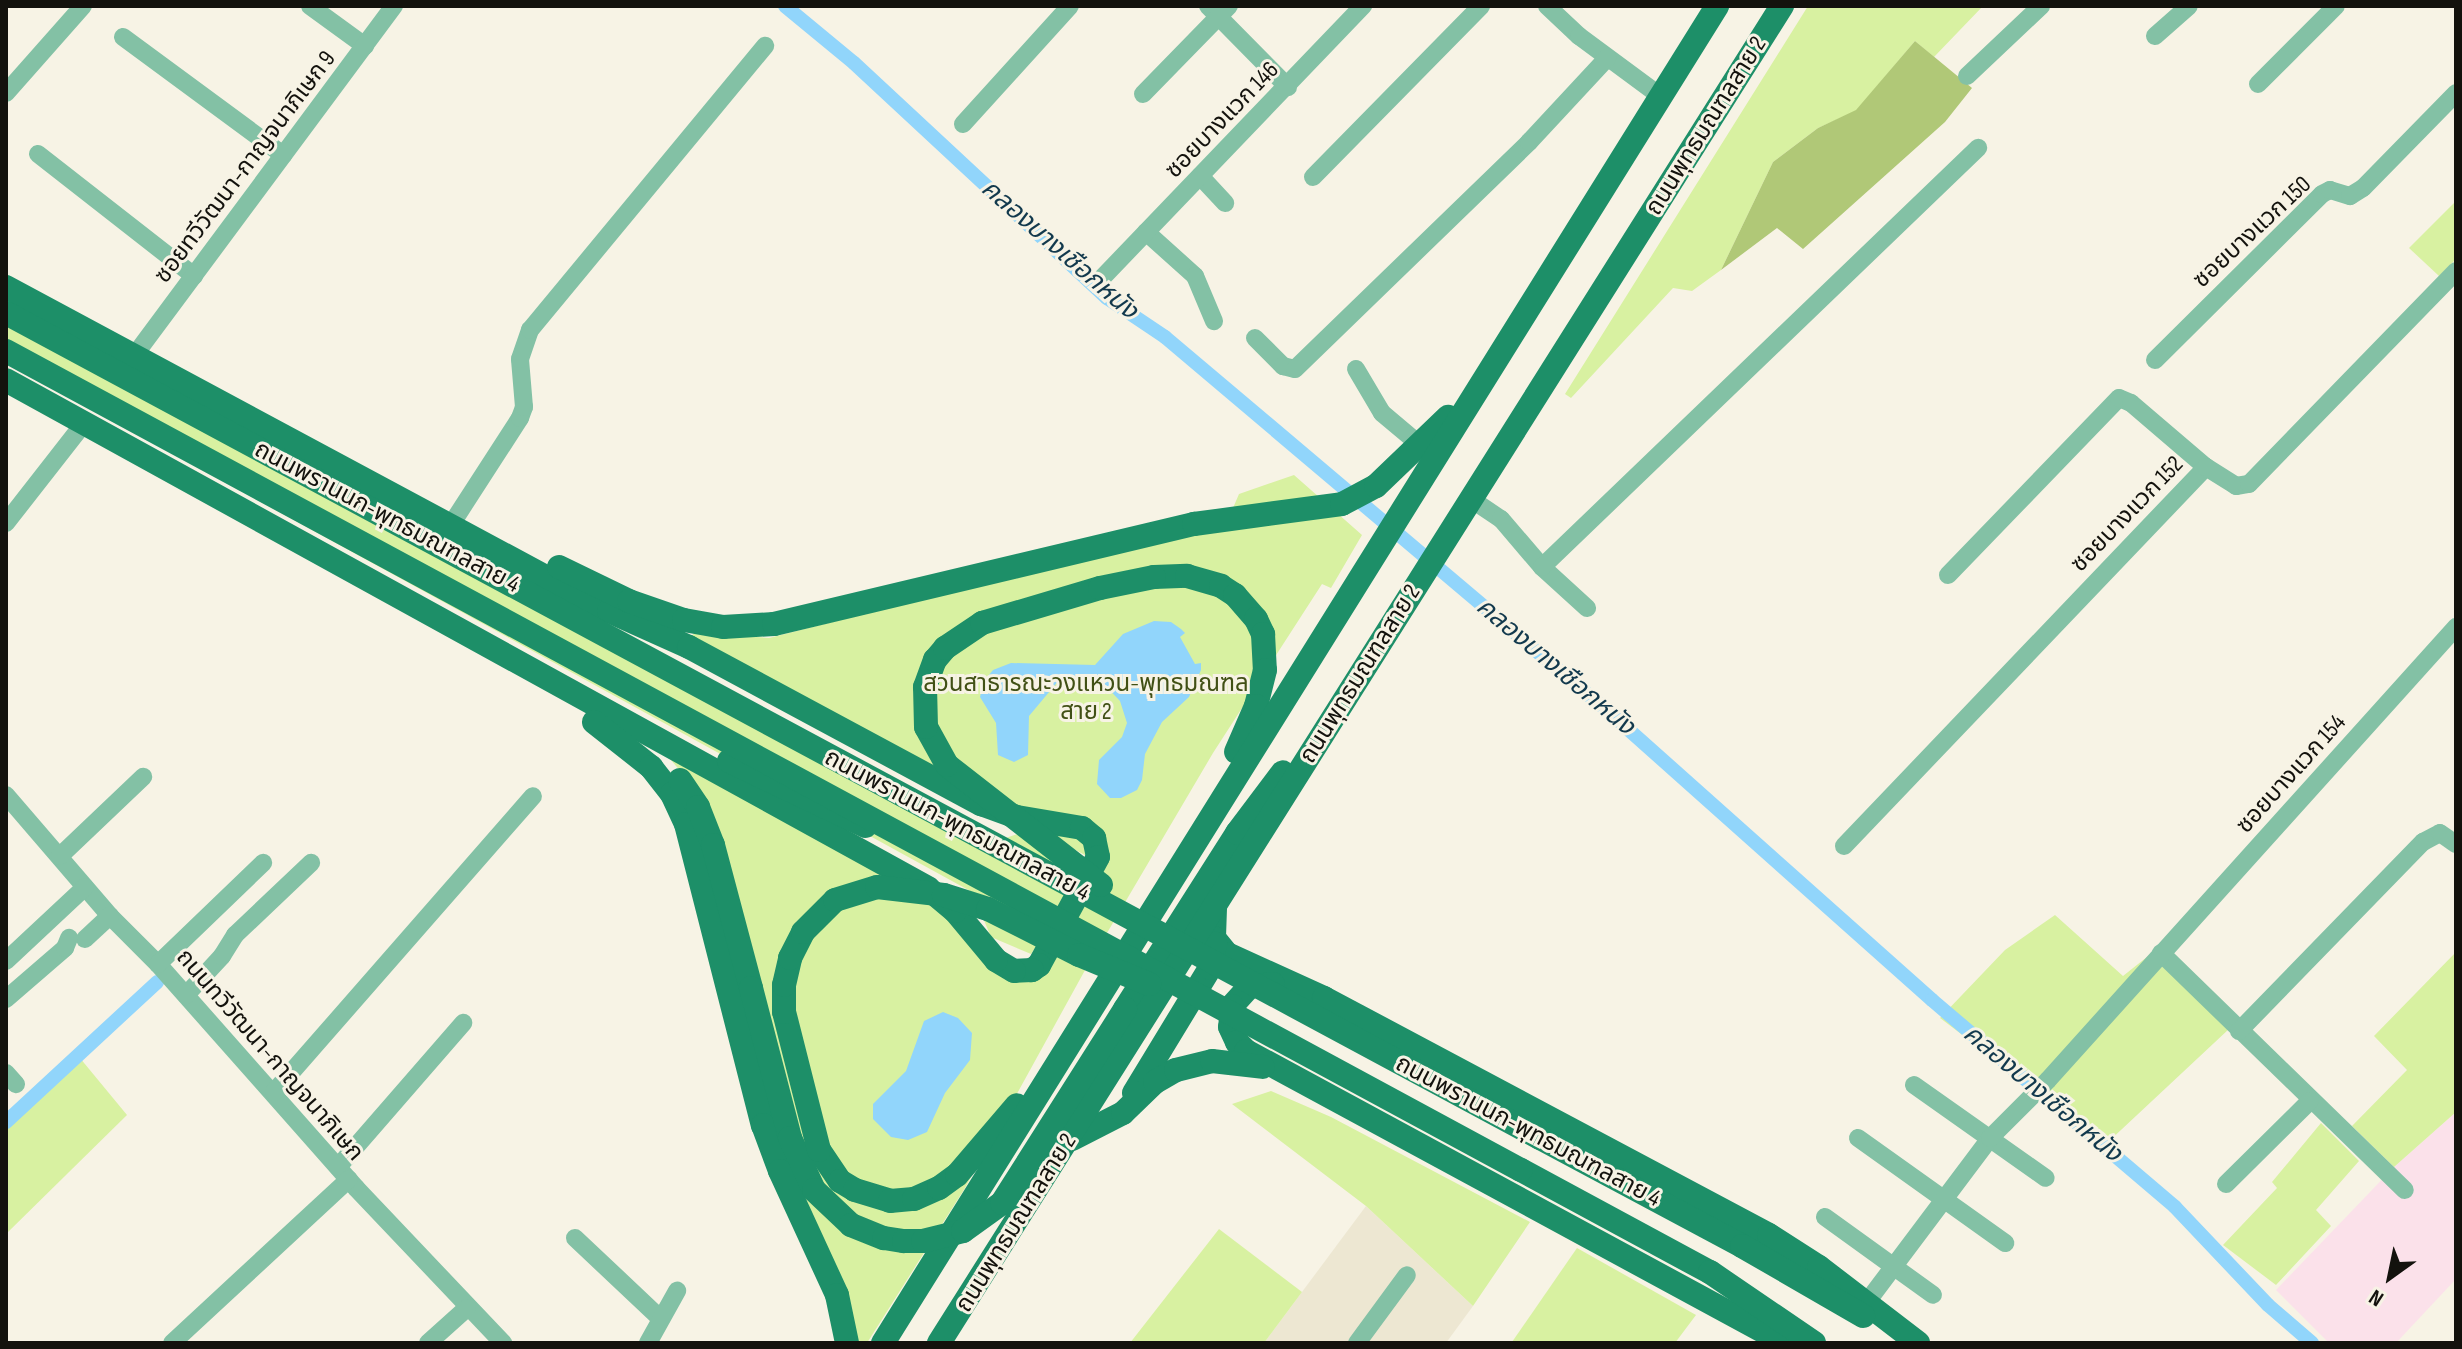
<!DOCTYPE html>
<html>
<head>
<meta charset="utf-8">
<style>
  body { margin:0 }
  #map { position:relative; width:2462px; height:1349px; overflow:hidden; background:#f7f3e5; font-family:"Sofia Sans Condensed","Noto Sans Thai",sans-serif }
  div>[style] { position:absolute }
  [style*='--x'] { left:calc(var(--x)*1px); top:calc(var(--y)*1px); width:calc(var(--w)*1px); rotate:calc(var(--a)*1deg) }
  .built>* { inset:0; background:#ede7d2 }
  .education>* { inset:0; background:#fbe1ea }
  .green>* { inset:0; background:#d8f1a1 }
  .forest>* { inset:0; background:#b0c877 }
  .water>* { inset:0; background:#91d5fb }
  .canal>* { height:14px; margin:-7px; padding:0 7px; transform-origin:7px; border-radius:7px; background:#91d5fb }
  .minor>* { height:18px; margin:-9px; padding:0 9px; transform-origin:9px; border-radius:9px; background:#83c1a5 }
  .major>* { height:24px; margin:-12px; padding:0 12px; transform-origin:12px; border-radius:12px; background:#1d8f68 }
  .major-bridge>* { height:24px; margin:-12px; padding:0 12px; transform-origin:12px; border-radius:12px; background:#1d8f68 }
  span { translate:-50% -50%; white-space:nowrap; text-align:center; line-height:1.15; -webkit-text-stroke:6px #f7f3e5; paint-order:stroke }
  .street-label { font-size:24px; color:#13120d }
  .park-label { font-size:24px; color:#415015 }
  .water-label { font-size:26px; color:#12394d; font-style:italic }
  .frame { position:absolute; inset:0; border:8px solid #13120d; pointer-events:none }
  .north { position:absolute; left:2350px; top:1237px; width:80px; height:80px; -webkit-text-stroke:6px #f7f3e5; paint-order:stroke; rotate:213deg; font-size:22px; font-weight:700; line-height:32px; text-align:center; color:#13120d }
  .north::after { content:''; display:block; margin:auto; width:28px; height:36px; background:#13120d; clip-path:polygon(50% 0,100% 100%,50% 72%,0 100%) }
</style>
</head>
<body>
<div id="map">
  <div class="built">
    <div style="clip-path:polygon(1366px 1206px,1473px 1306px,1446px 1343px,1264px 1343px)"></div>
  </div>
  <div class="education">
    <div style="clip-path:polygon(2456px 1112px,2456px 1279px,2396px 1343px,2329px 1343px,2276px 1290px,2394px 1167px)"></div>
  </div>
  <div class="green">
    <div style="clip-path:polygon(1808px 6px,1983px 6px,1934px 57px,1915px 41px,1856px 111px,1818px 128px,1773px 162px,1721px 270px,1692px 291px,1673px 288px,1571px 398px,1565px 394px)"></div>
    <div style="clip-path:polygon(2456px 201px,2456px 259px,2439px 276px,2409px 248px)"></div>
    <div style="clip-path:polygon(6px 299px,1003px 839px,1023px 832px,1089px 863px,1031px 954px,991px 937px,972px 892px,6px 362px)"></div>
    <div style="clip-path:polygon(1294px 475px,1362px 535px,1331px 588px,1322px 584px,1213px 753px,1084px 972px,965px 1188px,867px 1343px,856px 1343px,789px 1167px,693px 786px,665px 753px,915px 884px,1025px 979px,1105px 866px,691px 640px,692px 636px,695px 632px,769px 638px,1227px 522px,1239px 494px)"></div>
    <div style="clip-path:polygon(2055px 915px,2123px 976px,2157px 949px,2229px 1029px,2106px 1144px,1940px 1018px,2005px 950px)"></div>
    <div style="clip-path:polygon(2456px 952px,2456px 1112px,2394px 1167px,2352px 1126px,2407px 1070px,2374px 1036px)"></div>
    <div style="clip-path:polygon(75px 1052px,127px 1115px,6px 1234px,6px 1116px)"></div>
    <div style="clip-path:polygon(1271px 1091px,1331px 1117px,1530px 1222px,1473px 1306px,1366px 1206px,1232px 1104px)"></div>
    <div style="clip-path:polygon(2321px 1123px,2359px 1161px,2316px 1210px,2331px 1226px,2276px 1285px,2223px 1245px,2277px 1188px,2272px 1182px)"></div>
    <div style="clip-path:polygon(1219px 1229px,1302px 1292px,1264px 1343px,1130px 1343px)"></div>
    <div style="clip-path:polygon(1577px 1248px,1696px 1315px,1675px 1343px,1512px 1342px)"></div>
  </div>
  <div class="forest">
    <div style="clip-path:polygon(1915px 41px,1972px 88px,1945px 122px,1803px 249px,1777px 228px,1721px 270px,1773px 162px,1818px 128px,1856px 110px)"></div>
  </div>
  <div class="water">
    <div style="clip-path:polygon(1154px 621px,1171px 622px,1181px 629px,1185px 633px,1180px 637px,1195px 664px,1201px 663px,1201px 670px,1189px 697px,1162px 722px,1145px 754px,1142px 780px,1137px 790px,1121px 798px,1110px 798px,1097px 784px,1099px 760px,1122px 737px,1127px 723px,1120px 701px,1099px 679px,1060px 679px,1029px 716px,1028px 755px,1014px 762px,998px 755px,996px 723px,980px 697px,984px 681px,993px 670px,1011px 663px,1095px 665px,1123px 634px)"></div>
    <div style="clip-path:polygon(943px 1012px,958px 1018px,972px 1033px,970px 1060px,945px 1093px,927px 1132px,908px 1140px,891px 1137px,873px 1119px,873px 1104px,906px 1071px,924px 1021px)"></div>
  </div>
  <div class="canal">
    <div style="--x:785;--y:6;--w:89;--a:39.6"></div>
    <div style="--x:854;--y:63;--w:345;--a:42.9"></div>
    <div style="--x:1107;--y:298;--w:70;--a:33.9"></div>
    <div style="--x:1165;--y:337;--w:584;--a:40.21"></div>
    <div style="--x:1611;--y:714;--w:430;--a:41.7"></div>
    <div style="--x:1932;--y:1000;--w:319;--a:40.4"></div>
    <div style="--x:2175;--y:1207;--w:135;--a:46.5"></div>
    <div style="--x:2268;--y:1305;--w:58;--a:40.8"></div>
    <div style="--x:6;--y:1122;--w:206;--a:-42.8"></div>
  </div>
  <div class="minor">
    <div style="--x:310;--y:6;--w:68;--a:36"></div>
    <div style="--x:1208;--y:6;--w:114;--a:45.4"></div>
    <div style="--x:1547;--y:6;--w:44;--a:43.2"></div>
    <div style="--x:1579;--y:36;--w:101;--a:36.5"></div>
    <div style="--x:2155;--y:36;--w:45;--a:-41.4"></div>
    <div style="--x:123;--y:37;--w:199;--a:36.4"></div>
    <div style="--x:1967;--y:76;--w:102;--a:-43.4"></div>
    <div style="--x:2258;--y:84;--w:110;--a:-45"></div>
    <div style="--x:6;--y:93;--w:116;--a:-48.5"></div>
    <div style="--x:1143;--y:94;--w:123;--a:-45.7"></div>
    <div style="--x:963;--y:124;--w:159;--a:-47.8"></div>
    <div style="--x:38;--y:154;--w:198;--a:38"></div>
    <div style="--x:1200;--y:176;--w:37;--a:47"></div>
    <div style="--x:1313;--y:177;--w:240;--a:-45.5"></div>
    <div style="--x:1146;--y:232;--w:66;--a:41.9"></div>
    <div style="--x:1195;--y:276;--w:49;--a:67.1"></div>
    <div style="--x:1103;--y:277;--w:376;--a:-46.2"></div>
    <div style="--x:1255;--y:338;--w:40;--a:45"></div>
    <div style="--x:1283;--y:366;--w:12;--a:14"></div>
    <div style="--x:1295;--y:369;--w:326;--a:-44.1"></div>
    <div style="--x:1529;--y:142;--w:115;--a:-47.1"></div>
    <div style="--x:134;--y:356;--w:436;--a:-53.4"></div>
    <div style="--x:2155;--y:360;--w:235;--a:-44.8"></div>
    <div style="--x:2322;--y:194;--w:9;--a:-27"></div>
    <div style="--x:2330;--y:190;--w:21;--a:17"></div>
    <div style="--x:2350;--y:196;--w:15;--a:-32"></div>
    <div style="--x:2363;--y:188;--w:133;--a:-45.6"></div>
    <div style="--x:1356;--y:369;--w:51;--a:59.4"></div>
    <div style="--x:1382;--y:413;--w:50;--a:40.1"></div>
    <div style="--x:1471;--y:499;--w:36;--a:34"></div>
    <div style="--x:1501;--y:519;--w:63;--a:49.5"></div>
    <div style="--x:1542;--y:567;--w:61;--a:42.3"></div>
    <div style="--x:456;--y:517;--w:118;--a:-57.1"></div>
    <div style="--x:520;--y:418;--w:12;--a:-70"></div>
    <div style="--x:524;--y:407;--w:48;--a:-94.8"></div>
    <div style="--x:520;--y:359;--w:31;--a:-71"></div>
    <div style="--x:530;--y:330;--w:369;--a:-50.4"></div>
    <div style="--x:6;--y:523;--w:128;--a:-52"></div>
    <div style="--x:1542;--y:567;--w:605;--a:-43.86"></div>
    <div style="--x:1948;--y:575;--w:246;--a:-46"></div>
    <div style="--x:2119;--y:398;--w:13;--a:23"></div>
    <div style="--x:2131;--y:403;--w:99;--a:40.5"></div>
    <div style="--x:6;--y:795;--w:160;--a:49.3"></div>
    <div style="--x:110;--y:916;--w:68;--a:45"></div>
    <div style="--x:158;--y:964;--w:299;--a:48.5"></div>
    <div style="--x:356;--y:1188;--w:214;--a:46.5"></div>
    <div style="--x:1844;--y:846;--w:524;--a:-46.31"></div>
    <div style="--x:2206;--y:467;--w:36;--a:32"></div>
    <div style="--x:2236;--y:486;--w:13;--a:-9"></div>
    <div style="--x:2249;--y:484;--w:297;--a:-45.8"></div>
    <div style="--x:60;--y:856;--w:115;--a:-43.6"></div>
    <div style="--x:85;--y:939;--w:34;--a:-43"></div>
    <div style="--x:2161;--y:953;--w:340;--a:44.2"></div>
    <div style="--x:6;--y:961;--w:108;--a:-43.1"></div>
    <div style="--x:158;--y:964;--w:146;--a:-43.9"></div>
    <div style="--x:186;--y:995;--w:53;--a:-47.3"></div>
    <div style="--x:222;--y:956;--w:25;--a:-58"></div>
    <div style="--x:235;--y:935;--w:105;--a:-43.5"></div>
    <div style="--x:6;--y:999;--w:78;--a:-40.8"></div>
    <div style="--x:65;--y:948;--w:11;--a:-68"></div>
    <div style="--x:2239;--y:1031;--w:264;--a:-45.8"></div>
    <div style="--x:2423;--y:842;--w:19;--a:-28"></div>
    <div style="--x:2440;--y:833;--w:19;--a:35"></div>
    <div style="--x:6;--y:1073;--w:15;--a:48"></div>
    <div style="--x:1914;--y:1085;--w:161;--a:35.2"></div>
    <div style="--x:274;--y:1092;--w:393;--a:-48.8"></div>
    <div style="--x:1858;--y:1138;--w:181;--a:35.5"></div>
    <div style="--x:338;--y:1167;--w:191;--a:-49"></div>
    <div style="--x:2226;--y:1184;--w:118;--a:-44.7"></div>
    <div style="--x:1825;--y:1217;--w:133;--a:35.8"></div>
    <div style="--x:575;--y:1238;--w:118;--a:43.3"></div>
    <div style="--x:1867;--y:1302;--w:205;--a:-53.1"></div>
    <div style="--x:1990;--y:1138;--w:82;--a:-45"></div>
    <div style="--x:2048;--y:1080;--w:610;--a:-47.99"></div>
    <div style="--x:172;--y:1343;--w:241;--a:-42.8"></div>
    <div style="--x:428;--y:1343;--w:52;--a:-41.9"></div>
    <div style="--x:648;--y:1343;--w:60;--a:-60.9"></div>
    <div style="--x:1357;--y:1343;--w:84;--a:-53.7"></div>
  </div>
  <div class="major">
    <div style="--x:6;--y:287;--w:685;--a:28.25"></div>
    <div style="--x:609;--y:611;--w:88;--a:24.2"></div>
    <div style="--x:689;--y:647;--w:332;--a:28.3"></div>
    <div style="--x:981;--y:804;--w:38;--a:20"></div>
    <div style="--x:1017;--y:817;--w:66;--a:9.6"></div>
    <div style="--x:1082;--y:828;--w:16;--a:40"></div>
    <div style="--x:1094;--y:838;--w:19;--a:78"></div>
    <div style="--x:1098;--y:857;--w:123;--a:118.6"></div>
    <div style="--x:1039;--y:965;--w:9;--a:144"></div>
    <div style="--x:1032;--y:970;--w:18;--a:177"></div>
    <div style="--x:1014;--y:971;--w:21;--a:-149"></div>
    <div style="--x:996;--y:960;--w:64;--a:-129.9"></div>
    <div style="--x:955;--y:911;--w:35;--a:-140"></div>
    <div style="--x:928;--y:888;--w:1053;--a:-151.15"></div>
    <div style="--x:559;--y:567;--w:78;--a:25.9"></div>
    <div style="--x:629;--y:601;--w:58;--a:19.1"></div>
    <div style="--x:684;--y:620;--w:40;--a:10"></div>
    <div style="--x:723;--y:627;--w:51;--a:-3.4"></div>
    <div style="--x:774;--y:624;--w:432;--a:-13.4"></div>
    <div style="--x:1194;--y:524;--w:149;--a:-7.7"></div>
    <div style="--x:1342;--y:504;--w:38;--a:-28"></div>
    <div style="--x:1376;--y:486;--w:100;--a:-43.8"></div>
    <div style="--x:1154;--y:577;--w:33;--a:-2"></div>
    <div style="--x:1187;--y:576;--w:35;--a:16"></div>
    <div style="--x:1221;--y:586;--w:17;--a:33"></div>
    <div style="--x:1235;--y:595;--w:32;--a:49"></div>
    <div style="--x:1256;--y:619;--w:17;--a:65"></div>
    <div style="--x:1263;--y:634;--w:36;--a:87"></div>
    <div style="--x:1265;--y:670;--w:37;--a:104"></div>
    <div style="--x:1256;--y:706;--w:50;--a:113.5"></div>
    <div style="--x:594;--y:722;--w:73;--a:38.3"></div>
    <div style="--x:651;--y:767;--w:34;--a:52"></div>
    <div style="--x:672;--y:794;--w:33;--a:65"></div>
    <div style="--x:686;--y:824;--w:311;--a:75.7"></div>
    <div style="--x:763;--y:1125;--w:49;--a:69.7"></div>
    <div style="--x:780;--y:1171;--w:136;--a:65.3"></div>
    <div style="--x:837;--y:1295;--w:49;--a:78.2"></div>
    <div style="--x:729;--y:761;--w:151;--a:25.5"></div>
    <div style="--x:680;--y:780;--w:32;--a:56"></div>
    <div style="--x:698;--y:807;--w:41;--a:68.5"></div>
    <div style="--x:713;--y:845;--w:148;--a:75.1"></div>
    <div style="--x:1215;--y:908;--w:30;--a:92"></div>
    <div style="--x:1214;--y:938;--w:21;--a:51"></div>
    <div style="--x:1227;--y:954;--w:107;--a:24.4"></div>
    <div style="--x:1324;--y:998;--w:504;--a:28.04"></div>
    <div style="--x:1769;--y:1235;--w:59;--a:32.6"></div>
    <div style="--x:1819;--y:1267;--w:125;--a:37.5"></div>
    <div style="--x:1273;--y:984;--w:24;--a:173"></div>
    <div style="--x:1249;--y:987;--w:25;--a:132"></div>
    <div style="--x:1232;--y:1006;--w:21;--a:95"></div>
    <div style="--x:1230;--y:1027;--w:17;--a:65"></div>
    <div style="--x:1237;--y:1042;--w:13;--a:45"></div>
    <div style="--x:1246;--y:1051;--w:613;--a:28.45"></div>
    <div style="--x:1125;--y:1009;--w:209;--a:-57.5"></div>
    <div style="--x:1237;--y:833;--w:76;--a:-53"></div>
    <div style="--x:1134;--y:1093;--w:146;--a:-58.7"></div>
    <div style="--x:1210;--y:968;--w:25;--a:-78"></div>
    <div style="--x:1540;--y:1138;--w:229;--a:28.1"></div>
    <div style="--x:1742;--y:1246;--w:140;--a:30"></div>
    <div style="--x:1072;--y:1139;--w:57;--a:-27"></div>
    <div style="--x:1123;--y:1113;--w:45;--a:-44.1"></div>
    <div style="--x:1155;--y:1082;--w:24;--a:-30"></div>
    <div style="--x:1176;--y:1070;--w:37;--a:-14"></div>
    <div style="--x:1212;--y:1061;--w:51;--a:6.7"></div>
    <div style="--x:819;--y:1150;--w:37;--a:56"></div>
    <div style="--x:840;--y:1181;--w:17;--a:31"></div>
    <div style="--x:855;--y:1190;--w:37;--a:17"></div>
    <div style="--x:890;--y:1201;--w:24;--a:-5"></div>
    <div style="--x:914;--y:1199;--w:27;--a:-24"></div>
    <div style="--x:939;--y:1188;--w:22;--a:-36"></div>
    <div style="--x:957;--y:1175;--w:92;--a:-49.4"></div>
    <div style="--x:1521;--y:1170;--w:215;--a:28.4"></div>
    <div style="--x:1710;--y:1272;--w:126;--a:34.3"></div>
    <div style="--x:883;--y:1343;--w:1576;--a:-58.04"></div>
    <div style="--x:939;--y:1343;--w:1581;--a:-57.77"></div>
  </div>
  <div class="major-bridge">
    <div style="--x:6;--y:313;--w:1742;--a:28.27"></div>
    <div style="--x:6;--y:351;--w:1722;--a:28.4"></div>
    <div style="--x:1101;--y:885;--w:195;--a:-142.1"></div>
    <div style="--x:947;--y:765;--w:43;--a:-118.9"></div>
    <div style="--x:926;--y:727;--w:40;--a:-91.4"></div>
    <div style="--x:925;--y:687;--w:29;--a:-70"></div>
    <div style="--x:935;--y:660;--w:16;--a:-50"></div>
    <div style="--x:945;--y:648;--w:45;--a:-34"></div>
    <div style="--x:982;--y:623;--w:123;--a:-16.5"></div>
    <div style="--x:1100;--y:588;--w:55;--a:-11.5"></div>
    <div style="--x:751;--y:988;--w:155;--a:75.4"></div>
    <div style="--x:790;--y:1138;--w:57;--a:65.2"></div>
    <div style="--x:814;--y:1190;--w:51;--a:43.4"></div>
    <div style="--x:851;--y:1225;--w:35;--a:22"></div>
    <div style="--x:884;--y:1238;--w:20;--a:9"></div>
    <div style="--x:904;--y:1241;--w:19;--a:0"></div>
    <div style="--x:923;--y:1241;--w:41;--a:-14"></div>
    <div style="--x:963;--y:1231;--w:48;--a:-35.7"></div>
    <div style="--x:1002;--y:1203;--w:230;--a:-57.6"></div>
    <div style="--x:819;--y:1150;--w:142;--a:-104.2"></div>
    <div style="--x:784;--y:1012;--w:27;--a:-90"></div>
    <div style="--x:784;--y:985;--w:28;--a:-77"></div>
    <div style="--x:790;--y:958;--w:29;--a:-63"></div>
    <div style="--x:803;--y:932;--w:45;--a:-45"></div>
    <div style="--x:835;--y:900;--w:44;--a:-17.2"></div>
    <div style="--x:877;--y:887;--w:67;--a:6.8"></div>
    <div style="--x:944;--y:895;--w:46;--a:17.7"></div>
    <div style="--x:988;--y:909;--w:102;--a:26.8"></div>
    <div style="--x:1079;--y:955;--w:76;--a:22.5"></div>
  </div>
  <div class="street-label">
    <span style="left:1222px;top:120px;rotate:-46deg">ซอยบางแวก 146</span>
    <span style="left:1706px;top:126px;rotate:-58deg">ถนนพุทธมณฑลสาย 2</span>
    <span style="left:245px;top:167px;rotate:-53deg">ซอยทวีวัฒนา-กาญจนาภิเษก 9</span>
    <span style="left:2252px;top:232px;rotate:-43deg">ซอยบางแวก 150</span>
    <span style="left:2127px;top:514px;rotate:-46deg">ซอยบางแวก 152</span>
    <span style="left:387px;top:517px;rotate:28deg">ถนนพรานนก-พุทธมณฑลสาย 4</span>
    <span style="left:1360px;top:674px;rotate:-58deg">ถนนพุทธมณฑลสาย 2</span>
    <span style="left:2291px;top:774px;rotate:-48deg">ซอยบางแวก 154</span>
    <span style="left:957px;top:825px;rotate:28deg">ถนนพรานนก-พุทธมณฑลสาย 4</span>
    <span style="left:270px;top:1055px;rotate:49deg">ถนนทวีวัฒนา-กาญจนาภิเษก</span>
    <span style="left:1528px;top:1131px;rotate:28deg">ถนนพรานนก-พุทธมณฑลสาย 4</span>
    <span style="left:1016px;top:1223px;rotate:-58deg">ถนนพุทธมณฑลสาย 2</span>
  </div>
  <div class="park-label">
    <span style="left:1086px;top:698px">สวนสาธารณะวงแหวน-พุทธมณฑล<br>สาย 2</span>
  </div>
  <div class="water-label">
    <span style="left:1059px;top:250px;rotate:41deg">คลองบางเชือกหนัง</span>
    <span style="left:1555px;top:667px;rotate:40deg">คลองบางเชือกหนัง</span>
    <span style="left:2042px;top:1094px;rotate:40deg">คลองบางเชือกหนัง</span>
  </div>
  <div class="frame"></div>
  <div class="north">N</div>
</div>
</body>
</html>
